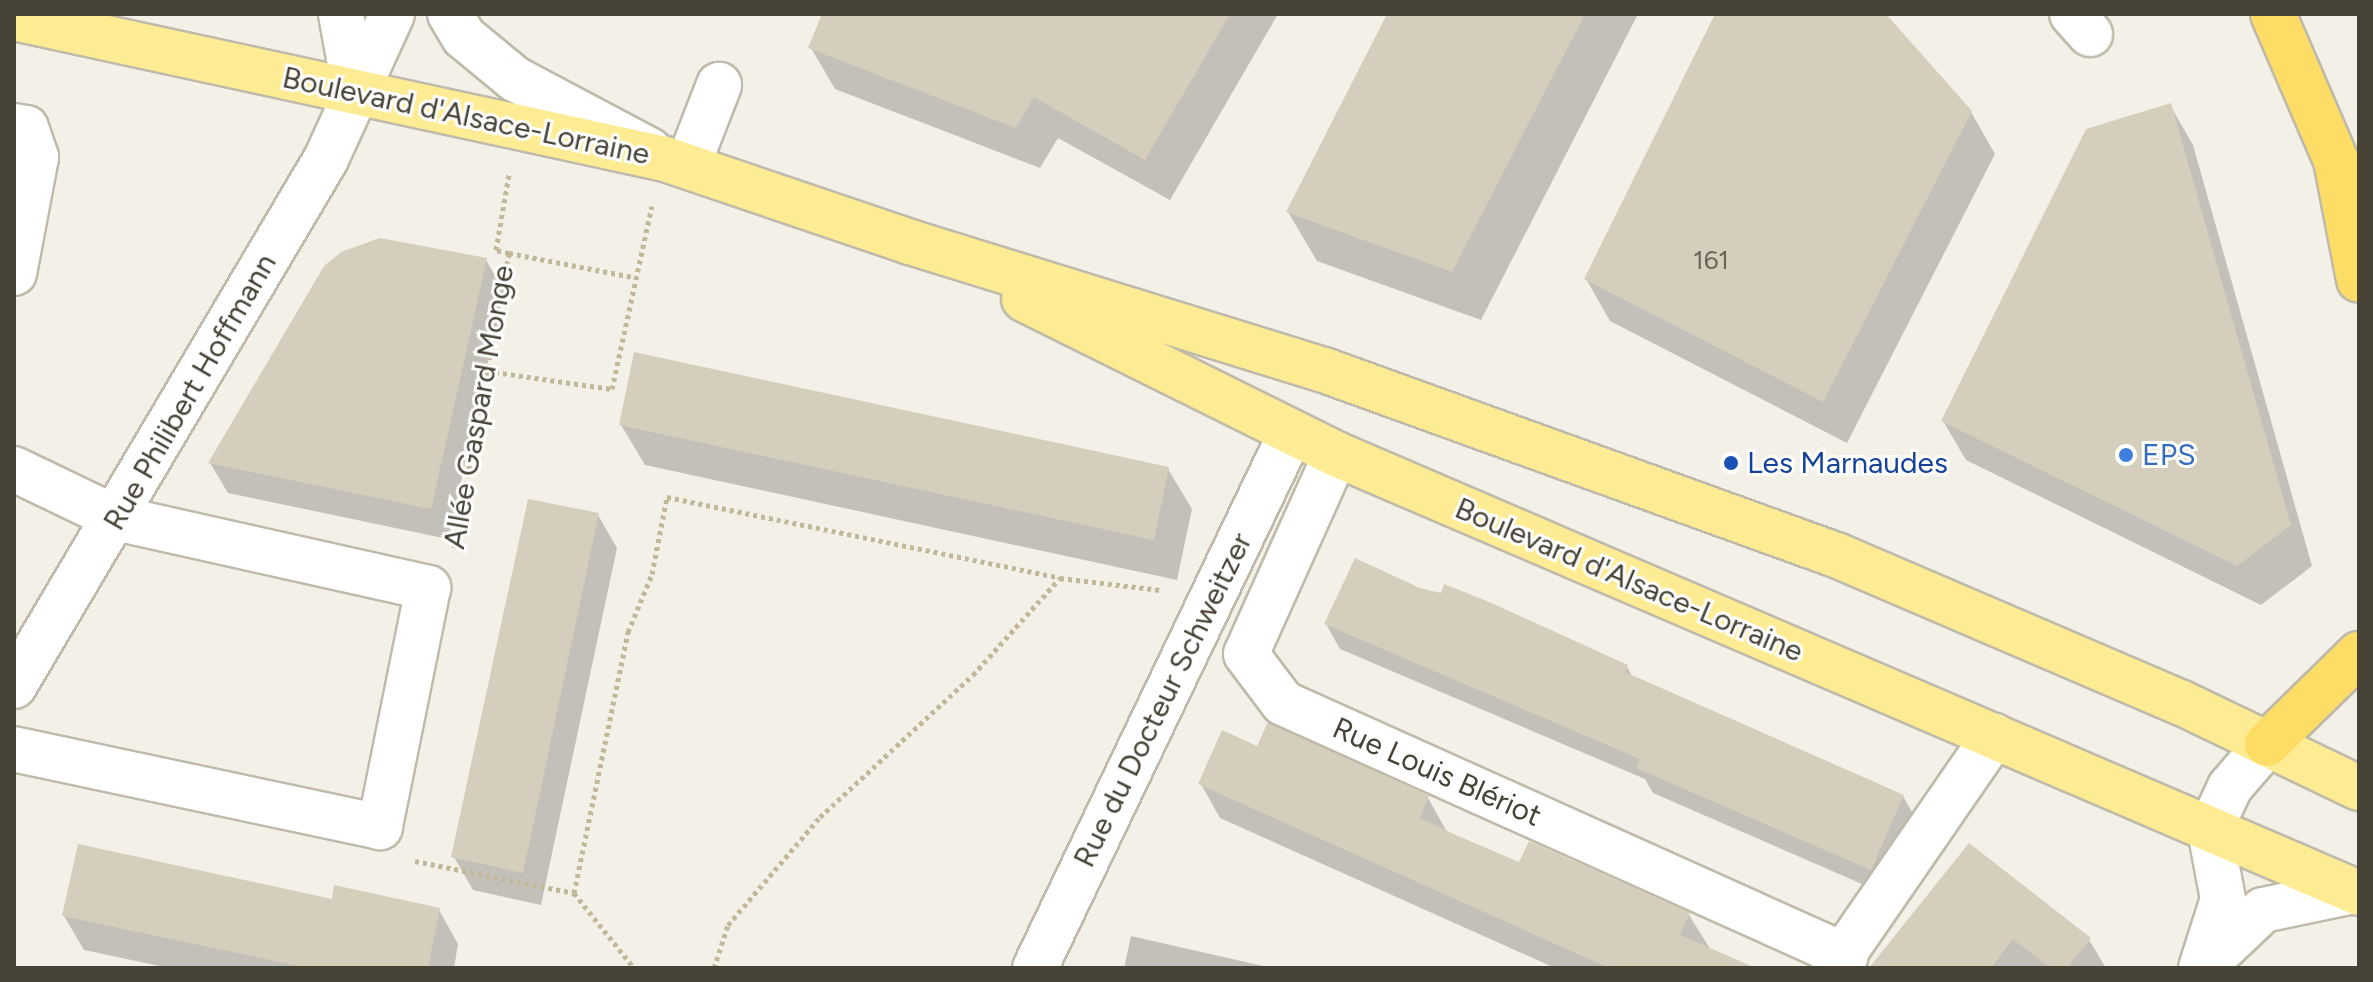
<!DOCTYPE html>
<html>
<head>
<meta charset="utf-8">
<style>
  body { margin:0 }
  #map { position:relative; width:2373px; height:982px; overflow:hidden; background:#f3f1e7; font-family:Figtree,sans-serif }
  div>[style] { position:absolute }
  [style*='--x'] { left:calc(var(--x)*1px); top:calc(var(--y)*1px); width:calc(var(--w)*1px); rotate:calc(var(--a)*1deg) }
  .shadow>* { inset:0; background:#0003 }
  .building>* { inset:0; background:#d5cebc }
  .path>* { height:5px; margin-top:-2.5px; transform-origin:0; background:repeating-linear-gradient(90deg,#c1b89a 0 4px,transparent 0 8px) }
  .roads { filter:drop-shadow(2px 0 #bfbaa9) drop-shadow(-2px 0 #bfbaa9) drop-shadow(0 2px #bfbaa9) drop-shadow(0 -2px #bfbaa9) }
  .minor>* { height:44px; margin:-22px; padding:0 22px; transform-origin:22px; border-radius:22px; background:#fff }
  .major>* { height:44px; margin:-22px; padding:0 22px; transform-origin:22px; border-radius:22px; background:#feec95 }
  .highway>* { height:44px; margin:-22px; padding:0 22px; transform-origin:22px; border-radius:22px; background:#fedd67 }
  .dots>* { width:22px; height:22px; translate:-50% -50%; box-sizing:border-box; border:4px solid #fff; border-radius:50% }
  span { translate:-50% -50%; white-space:nowrap; text-align:center; line-height:1.15; -webkit-text-stroke:6px #fff; paint-order:stroke }
  .number-label { font-size:26px; color:#6a6558 }
  .number-label span { -webkit-text-stroke-width:0 }
  .street-label { font-size:30px; color:#464236 }
  .shop-label { font-size:30px; color:#366cbe }
  .left { translate:0 -50%; text-align:left }
  .transit-label { font-size:30px; color:#164399 }
  .frame { position:absolute; inset:0; border:16px solid #464236; pointer-events:none }
</style>
</head>
<body>
<div id="map">
  <div class="shadow">
    <div style="clip-path:polygon(824px 14px,1278px 14px,1170px 200px,1058px 138px,1040px 168px,835px 89px,811px 48px)"></div>
    <div style="clip-path:polygon(1389px 14px,1638px 14px,1481px 320px,1317px 261px,1288px 212px)"></div>
    <div style="clip-path:polygon(1717px 14px,1884px 14px,1971px 112px,1995px 154px,1847px 443px,1610px 321px,1586px 279px)"></div>
    <div style="clip-path:polygon(2170px 105px,2193px 145px,2312px 566px,2261px 605px,1966px 460px,1943px 421px)"></div>
    <div style="clip-path:polygon(486px 260px,504px 291px,448px 539px,228px 493px,210px 463px)"></div>
    <div style="clip-path:polygon(621px 425px,1168px 469px,1192px 509px,1177px 580px,645px 465px)"></div>
    <div style="clip-path:polygon(598px 515px,617px 548px,541px 905px,473px 890px,454px 857px)"></div>
    <div style="clip-path:polygon(1419px 590px,1627px 667px,1633px 678px,1903px 796px,1917px 821px,1885px 894px,1653px 793px,1645px 779px,1340px 649px,1326px 624px)"></div>
    <div style="clip-path:polygon(1258px 748px,1428px 798px,1447px 832px,1520px 865px,1689px 915px,1722px 968px,1555px 968px,1220px 818px,1201px 784px)"></div>
    <div style="clip-path:polygon(1969px 846px,2089px 940px,2106px 968px,1871px 968px)"></div>
    <div style="clip-path:polygon(334px 901px,439px 910px,458px 944px,454px 968px,169px 968px,84px 950px,64px 916px)"></div>
    <div style="clip-path:polygon(1131px 936px,1272px 968px,1124px 968px)"></div>
  </div>
  <div class="building">
    <div style="clip-path:polygon(822px 14px,1230px 14px,1145px 160px,1034px 97px,1016px 128px,808px 48px)"></div>
    <div style="clip-path:polygon(1387px 14px,1585px 14px,1452px 272px,1286px 212px)"></div>
    <div style="clip-path:polygon(1715px 14px,1886px 14px,1972px 111px,1823px 402px,1584px 279px)"></div>
    <div style="clip-path:polygon(2171px 103px,2291px 525px,2237px 566px,1941px 421px,2086px 129px)"></div>
    <div style="clip-path:polygon(380px 238px,487px 258px,431px 509px,208px 463px,324px 266px,341px 252px)"></div>
    <div style="clip-path:polygon(634px 352px,1169px 467px,1154px 540px,619px 425px)"></div>
    <div style="clip-path:polygon(528px 499px,599px 513px,523px 873px,451px 857px)"></div>
    <div style="clip-path:polygon(1355px 558px,1420px 588px,1441px 593px,1444px 584px,1487px 601px,1628px 665px,1625px 672px,1904px 795px,1871px 870px,1636px 768px,1640px 759px,1324px 624px)"></div>
    <div style="clip-path:polygon(1268px 722px,1429px 796px,1420px 818px,1456px 835px,1519px 862px,1529px 841px,1690px 913px,1680px 935px,1756px 968px,1609px 968px,1198px 784px,1222px 730px,1257px 746px)"></div>
    <div style="clip-path:polygon(1969px 843px,2091px 938px,2067px 968px,2050px 968px,2013px 939px,1991px 968px,1869px 968px)"></div>
    <div style="clip-path:polygon(78px 844px,332px 899px,334px 885px,440px 908px,428px 968px,308px 968px,62px 916px)"></div>
  </div>
  <div class="path">
    <div style="--x:509;--y:253;--w:126;--a:11"></div>
    <div style="--x:487;--y:371;--w:126;--a:8.2"></div>
    <div style="--x:612;--y:389;--w:187;--a:-77.7"></div>
    <div style="--x:454;--y:548;--w:300;--a:-79.4"></div>
    <div style="--x:509;--y:253;--w:13;--a:-167"></div>
    <div style="--x:496;--y:250;--w:77;--a:-80.3"></div>
    <div style="--x:415;--y:861;--w:162;--a:11.4"></div>
    <div style="--x:574;--y:893;--w:267;--a:-78.3"></div>
    <div style="--x:628;--y:632;--w:63;--a:-67.5"></div>
    <div style="--x:652;--y:574;--w:78;--a:-79"></div>
    <div style="--x:667;--y:497;--w:401;--a:11.6"></div>
    <div style="--x:574;--y:893;--w:96;--a:51.3"></div>
    <div style="--x:714;--y:968;--w:45;--a:-72"></div>
    <div style="--x:728;--y:925;--w:142;--a:-49.6"></div>
    <div style="--x:820;--y:817;--w:209;--a:-42.9"></div>
    <div style="--x:973;--y:675;--w:130;--a:-48.1"></div>
    <div style="--x:1060;--y:578;--w:101;--a:6.8"></div>
  </div>
  <div class="roads">
    <div class="minor">
      <div style="--x:341;--y:14;--w:78;--a:79.7"></div>
      <div style="--x:450;--y:14;--w:27;--a:59"></div>
      <div style="--x:464;--y:37;--w:66;--a:39.5"></div>
      <div style="--x:515;--y:79;--w:152;--a:27.9"></div>
      <div style="--x:2072;--y:14;--w:27;--a:48"></div>
      <div style="--x:14;--y:126;--w:12;--a:9"></div>
      <div style="--x:26;--y:128;--w:31;--a:71"></div>
      <div style="--x:36;--y:157;--w:118;--a:100.7"></div>
      <div style="--x:688;--y:165;--w:86;--a:-68.8"></div>
      <div style="--x:1336;--y:454;--w:219;--a:114.2"></div>
      <div style="--x:1246;--y:654;--w:61;--a:52.9"></div>
      <div style="--x:1283;--y:703;--w:617;--a:24.2"></div>
      <div style="--x:14;--y:469;--w:113;--a:25.7"></div>
      <div style="--x:116;--y:518;--w:320;--a:12.6"></div>
      <div style="--x:428;--y:588;--w:244;--a:101.4"></div>
      <div style="--x:380;--y:827;--w:374;--a:-168"></div>
      <div style="--x:14;--y:686;--w:612;--a:-59.37"></div>
      <div style="--x:326;--y:159;--w:159;--a:-65.5"></div>
      <div style="--x:2204;--y:966;--w:81;--a:-43.5"></div>
      <div style="--x:2263;--y:910;--w:93;--a:-11.8"></div>
      <div style="--x:1035;--y:968;--w:593;--a:-64.43"></div>
      <div style="--x:1834;--y:968;--w:282;--a:-55.4"></div>
      <div style="--x:2201;--y:968;--w:72;--a:-72.3"></div>
      <div style="--x:2223;--y:899;--w:70;--a:-100.7"></div>
      <div style="--x:2210;--y:830;--w:47;--a:-65.1"></div>
      <div style="--x:2230;--y:787;--w:57;--a:-49.3"></div>
    </div>
    <div class="major">
      <div style="--x:14;--y:18;--w:666;--a:12.22"></div>
      <div style="--x:665;--y:159;--w:259;--a:18.7"></div>
      <div style="--x:910;--y:242;--w:433;--a:17.2"></div>
      <div style="--x:1324;--y:370;--w:544;--a:19.87"></div>
      <div style="--x:1836;--y:555;--w:376;--a:23.2"></div>
      <div style="--x:2182;--y:703;--w:196;--a:25.7"></div>
      <div style="--x:1024;--y:299;--w:348;--a:26.4"></div>
      <div style="--x:1336;--y:454;--w:1113;--a:23.23"></div>
    </div>
    <div class="highway">
      <div style="--x:2273;--y:14;--w:159;--a:66.7"></div>
      <div style="--x:2336;--y:160;--w:122;--a:79.1"></div>
      <div style="--x:2267;--y:744;--w:129;--a:-44.4"></div>
    </div>
  </div>
  <div class="dots">
    <div style="left:2126px;top:455px;background:#3f7fe0"></div>
    <div style="left:1731px;top:463px;background:#1a4fb4"></div>
  </div>
  <div class="number-label">
    <span style="left:1711px;top:261px">161</span>
  </div>
  <div class="street-label">
    <span style="left:466px;top:116px;rotate:12deg">Boulevard d'Alsace-Lorraine</span>
    <span style="left:190px;top:392px;rotate:-60deg">Rue Philibert Hoffmann</span>
    <span style="left:479px;top:407px;rotate:-80deg">Allée Gaspard Monge</span>
    <span style="left:1629px;top:580px;rotate:23deg">Boulevard d'Alsace-Lorraine</span>
    <span style="left:1163px;top:700px;rotate:-64deg">Rue du Docteur Schweitzer</span>
    <span style="left:1437px;top:772px;rotate:24deg">Rue Louis Blériot</span>
  </div>
  <div class="shop-label">
    <span class="left" style="left:2142px;top:455px">EPS</span>
  </div>
  <div class="transit-label">
    <span class="left" style="left:1747px;top:463px">Les Marnaudes</span>
  </div>
  <div class="frame"></div>
</div>
</body>
</html>
